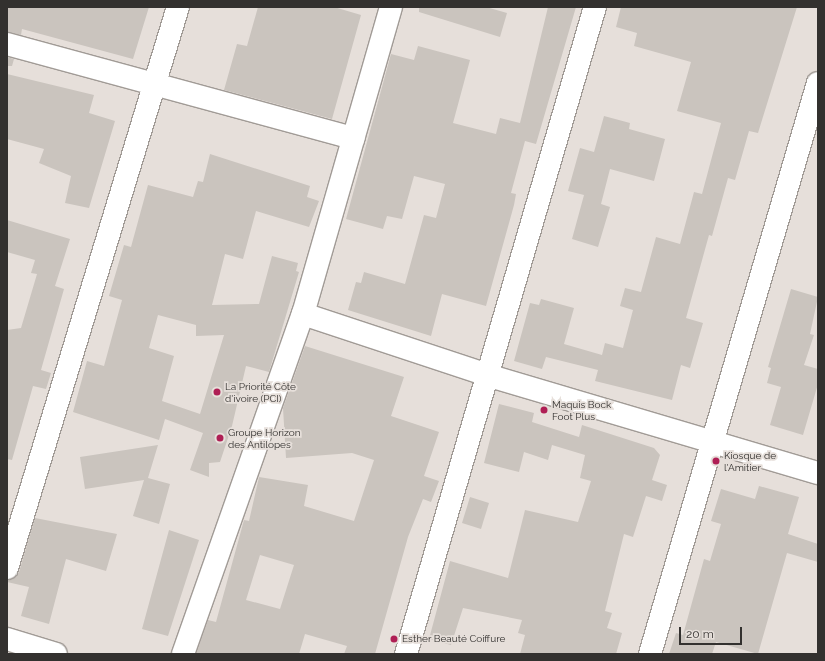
<!DOCTYPE html>
<html>
<head>
<meta charset="utf-8">
<style>
  body { margin:0 }
  #map { position:relative; width:825px; height:661px; overflow:hidden; background:#e6dfda; font-family:Raleway,sans-serif }
  div>[style] { position:absolute }
  [style*='--x'] { left:calc(var(--x)*1px); top:calc(var(--y)*1px); width:calc(var(--w)*1px); rotate:calc(var(--a)*1deg) }
  .building>* { inset:0; background:#cac4be }
  .roads { filter:drop-shadow(1px 0 #a19b96) drop-shadow(-1px 0 #a19b96) drop-shadow(0 1px #a19b96) drop-shadow(0 -1px #a19b96) }
  .minor>* { height:22px; margin:-11px; padding:0 11px; transform-origin:11px; border-radius:11px; background:#fff }
  .dots>* { width:11px; height:11px; translate:-50% -50%; box-sizing:border-box; border:2px solid #e6dfda; border-radius:50% }
  span { translate:-50% -50%; white-space:nowrap; text-align:center; line-height:1.15; -webkit-text-stroke:3.5px #e6dfda; paint-order:stroke }
  .poi-label { font-size:10px; color:#33312f }
  .left { translate:0 -50%; text-align:left }
  .frame { position:absolute; inset:0; border:8px solid #33312f; pointer-events:none }
  .scale { position:absolute; left:679px; top:627px; width:63px; height:18px; box-sizing:border-box; border:2px solid #33312f; border-top:0; padding-left:5px; font-size:12px; line-height:14px; white-space:nowrap; color:#33312f; -webkit-text-stroke:3px #e6dfda; paint-order:stroke }
</style>
</head>
<body>
<div id="map">
  <div class="building">
    <div style="clip-path:polygon(7px 7px,149px 7px,133px 59px,22px 29px,21px 35px,7px 32px)"></div>
    <div style="clip-path:polygon(258px 7px,334px 7px,361px 15px,332px 119px,224px 90px,237px 44px,247px 46px)"></div>
    <div style="clip-path:polygon(419px 7px,486px 7px,507px 13px,500px 37px,419px 12px)"></div>
    <div style="clip-path:polygon(548px 7px,576px 7px,536px 144px,525px 141px,511px 193px,516px 194px,514px 205px,486px 306px,442px 294px,431px 336px,348px 310px,356px 282px,361px 283px,364px 272px,405px 284px,424px 215px,436px 218px,445px 184px,414px 176px,402px 219px,387px 216px,383px 229px,346px 219px,391px 54px,414px 60px,418px 46px,470px 60px,453px 123px,496px 134px,500px 118px,520px 123px)"></div>
    <div style="clip-path:polygon(621px 7px,797px 7px,758px 133px,749px 131px,735px 180px,728px 178px,712px 236px,709px 235px,686px 318px,703px 323px,690px 368px,681px 365px,672px 400px,595px 381px,598px 370px,546px 357px,542px 369px,514px 361px,530px 303px,539px 305px,541px 299px,574px 308px,564px 344px,602px 355px,605px 343px,623px 348px,633px 310px,620px 306px,625px 288px,641px 292px,656px 237px,680px 244px,694px 192px,702px 194px,721px 123px,677px 111px,691px 62px,634px 46px,637px 33px,616px 27px)"></div>
    <div style="clip-path:polygon(7px 57px,14px 59px,12px 66px,7px 66px)"></div>
    <div style="clip-path:polygon(7px 74px,94px 95px,89px 113px,115px 121px,89px 208px,65px 203px,71px 176px,39px 163px,44px 149px,7px 139px)"></div>
    <div style="clip-path:polygon(604px 116px,630px 123px,629px 129px,665px 139px,654px 181px,610px 169px,601px 204px,610px 207px,598px 247px,572px 239px,584px 195px,568px 191px,580px 148px,594px 152px)"></div>
    <div style="clip-path:polygon(evenodd,210px 154px,310px 186px,307px 197px,319px 201px,309px 227px,256px 211px,243px 259px,225px 254px,212px 305px,259px 304px,272px 256px,298px 263px,296px 271px,299px 272px,269px 372px,246px 366px,232px 426px,220px 462px,209px 463px,209px 477px,190px 470px,203px 433px,165px 419px,159px 440px,73px 412px,87px 361px,104px 366px,122px 300px,109px 296px,124px 245px,131px 247px,148px 185px,193px 197px,198px 181px,203px 182px,210px 154px,158px 315px,196px 325px,196px 336px,224px 335px,200px 414px,162px 401px,174px 356px,149px 348px,158px 315px)"></div>
    <div style="clip-path:polygon(7px 220px,70px 239px,55px 286px,64px 289px,41px 370px,51px 373px,46px 389px,33px 386px,12px 460px,7px 459px,7px 330px,21px 328px,37px 274px,31px 273px,35px 260px,7px 252px)"></div>
    <div style="clip-path:polygon(791px 289px,818px 297px,810px 334px,814px 335px,804px 365px,818px 369px,818px 384px,803px 435px,770px 425px,781px 387px,767px 383px,771px 368px,768px 367px)"></div>
    <div style="clip-path:polygon(evenodd,305px 346px,404px 377px,391px 416px,439px 432px,424px 476px,439px 481px,431px 502px,423px 499px,408px 537px,375px 654px,344px 654px,347px 646px,305px 634px,299px 654px,196px 654px,208px 620px,216px 622px,244px 520px,249px 521px,259px 477px,308px 485px,304px 506px,354px 521px,374px 460px,352px 453px,286px 458px,283px 408px,305px 346px,260px 555px,294px 565px,280px 609px,246px 600px,260px 555px)"></div>
    <div style="clip-path:polygon(499px 404px,534px 413px,532px 422px,579px 437px,582px 425px,654px 448px,660px 455px,652px 480px,667px 485px,662px 501px,646px 496px,633px 537px,624px 534px,605px 611px,612px 613px,607px 628px,622px 633px,616px 654px,520px 654px,525px 635px,518px 633px,522px 620px,463px 608px,451px 645px,429px 639px,450px 561px,508px 578px,525px 510px,578px 522px,591px 481px,580px 478px,585px 455px,552px 445px,548px 460px,524px 452px,519px 472px,484px 463px)"></div>
    <div style="clip-path:polygon(158px 445px,148px 478px,170px 484px,159px 524px,133px 516px,144px 480px,85px 489px,80px 457px)"></div>
    <div style="clip-path:polygon(759px 486px,799px 497px,788px 534px,818px 544px,818px 562px,787px 553px,758px 654px,716px 642px,712px 654px,669px 654px,676px 633px,683px 635px,704px 559px,710px 561px,721px 524px,711px 521px,721px 489px,755px 499px)"></div>
    <div style="clip-path:polygon(470px 497px,489px 503px,481px 529px,462px 523px)"></div>
    <div style="clip-path:polygon(35px 518px,117px 534px,106px 571px,66px 559px,49px 624px,21px 616px,29px 587px,7px 582px,19px 572px)"></div>
    <div style="clip-path:polygon(169px 530px,199px 540px,168px 636px,142px 629px)"></div>
  </div>
  <div class="roads">
    <div class="minor">
      <div style="--x:7;--y:44;--w:359;--a:15.2"></div>
      <div style="--x:303;--y:314;--w:197;--a:18.3"></div>
      <div style="--x:490;--y:376;--w:342;--a:16.5"></div>
      <div style="--x:7;--y:568;--w:586;--a:-73.05"></div>
      <div style="--x:7;--y:639;--w:51;--a:17"></div>
      <div style="--x:183;--y:654;--w:361;--a:-70.6"></div>
      <div style="--x:303;--y:314;--w:319;--a:-74"></div>
      <div style="--x:406;--y:654;--w:674;--a:-73.72"></div>
      <div style="--x:650;--y:654;--w:595;--a:-73.61"></div>
    </div>
  </div>
  <div class="dots">
    <div style="left:217px;top:392px;background:#af1f55"></div>
    <div style="left:544px;top:410px;background:#af1f55"></div>
    <div style="left:220px;top:438px;background:#af1f55"></div>
    <div style="left:716px;top:461px;background:#af1f55"></div>
    <div style="left:394px;top:639px;background:#af1f55"></div>
  </div>
  <div class="poi-label">
    <span class="left" style="left:225px;top:392px">La Priorité Côte<br>d'ivoire (PCI)</span>
    <span class="left" style="left:552px;top:410px">Maquis Bock<br>Foot Plus</span>
    <span class="left" style="left:228px;top:438px">Groupe Horizon<br>des Antilopes</span>
    <span class="left" style="left:724px;top:461px">Kiosque de<br>l'Amitier</span>
    <span class="left" style="left:402px;top:639px">Esther Beauté Coiffure</span>
  </div>
  <div class="frame"></div>
  <div class="scale">20 m</div>
</div>
</body>
</html>
